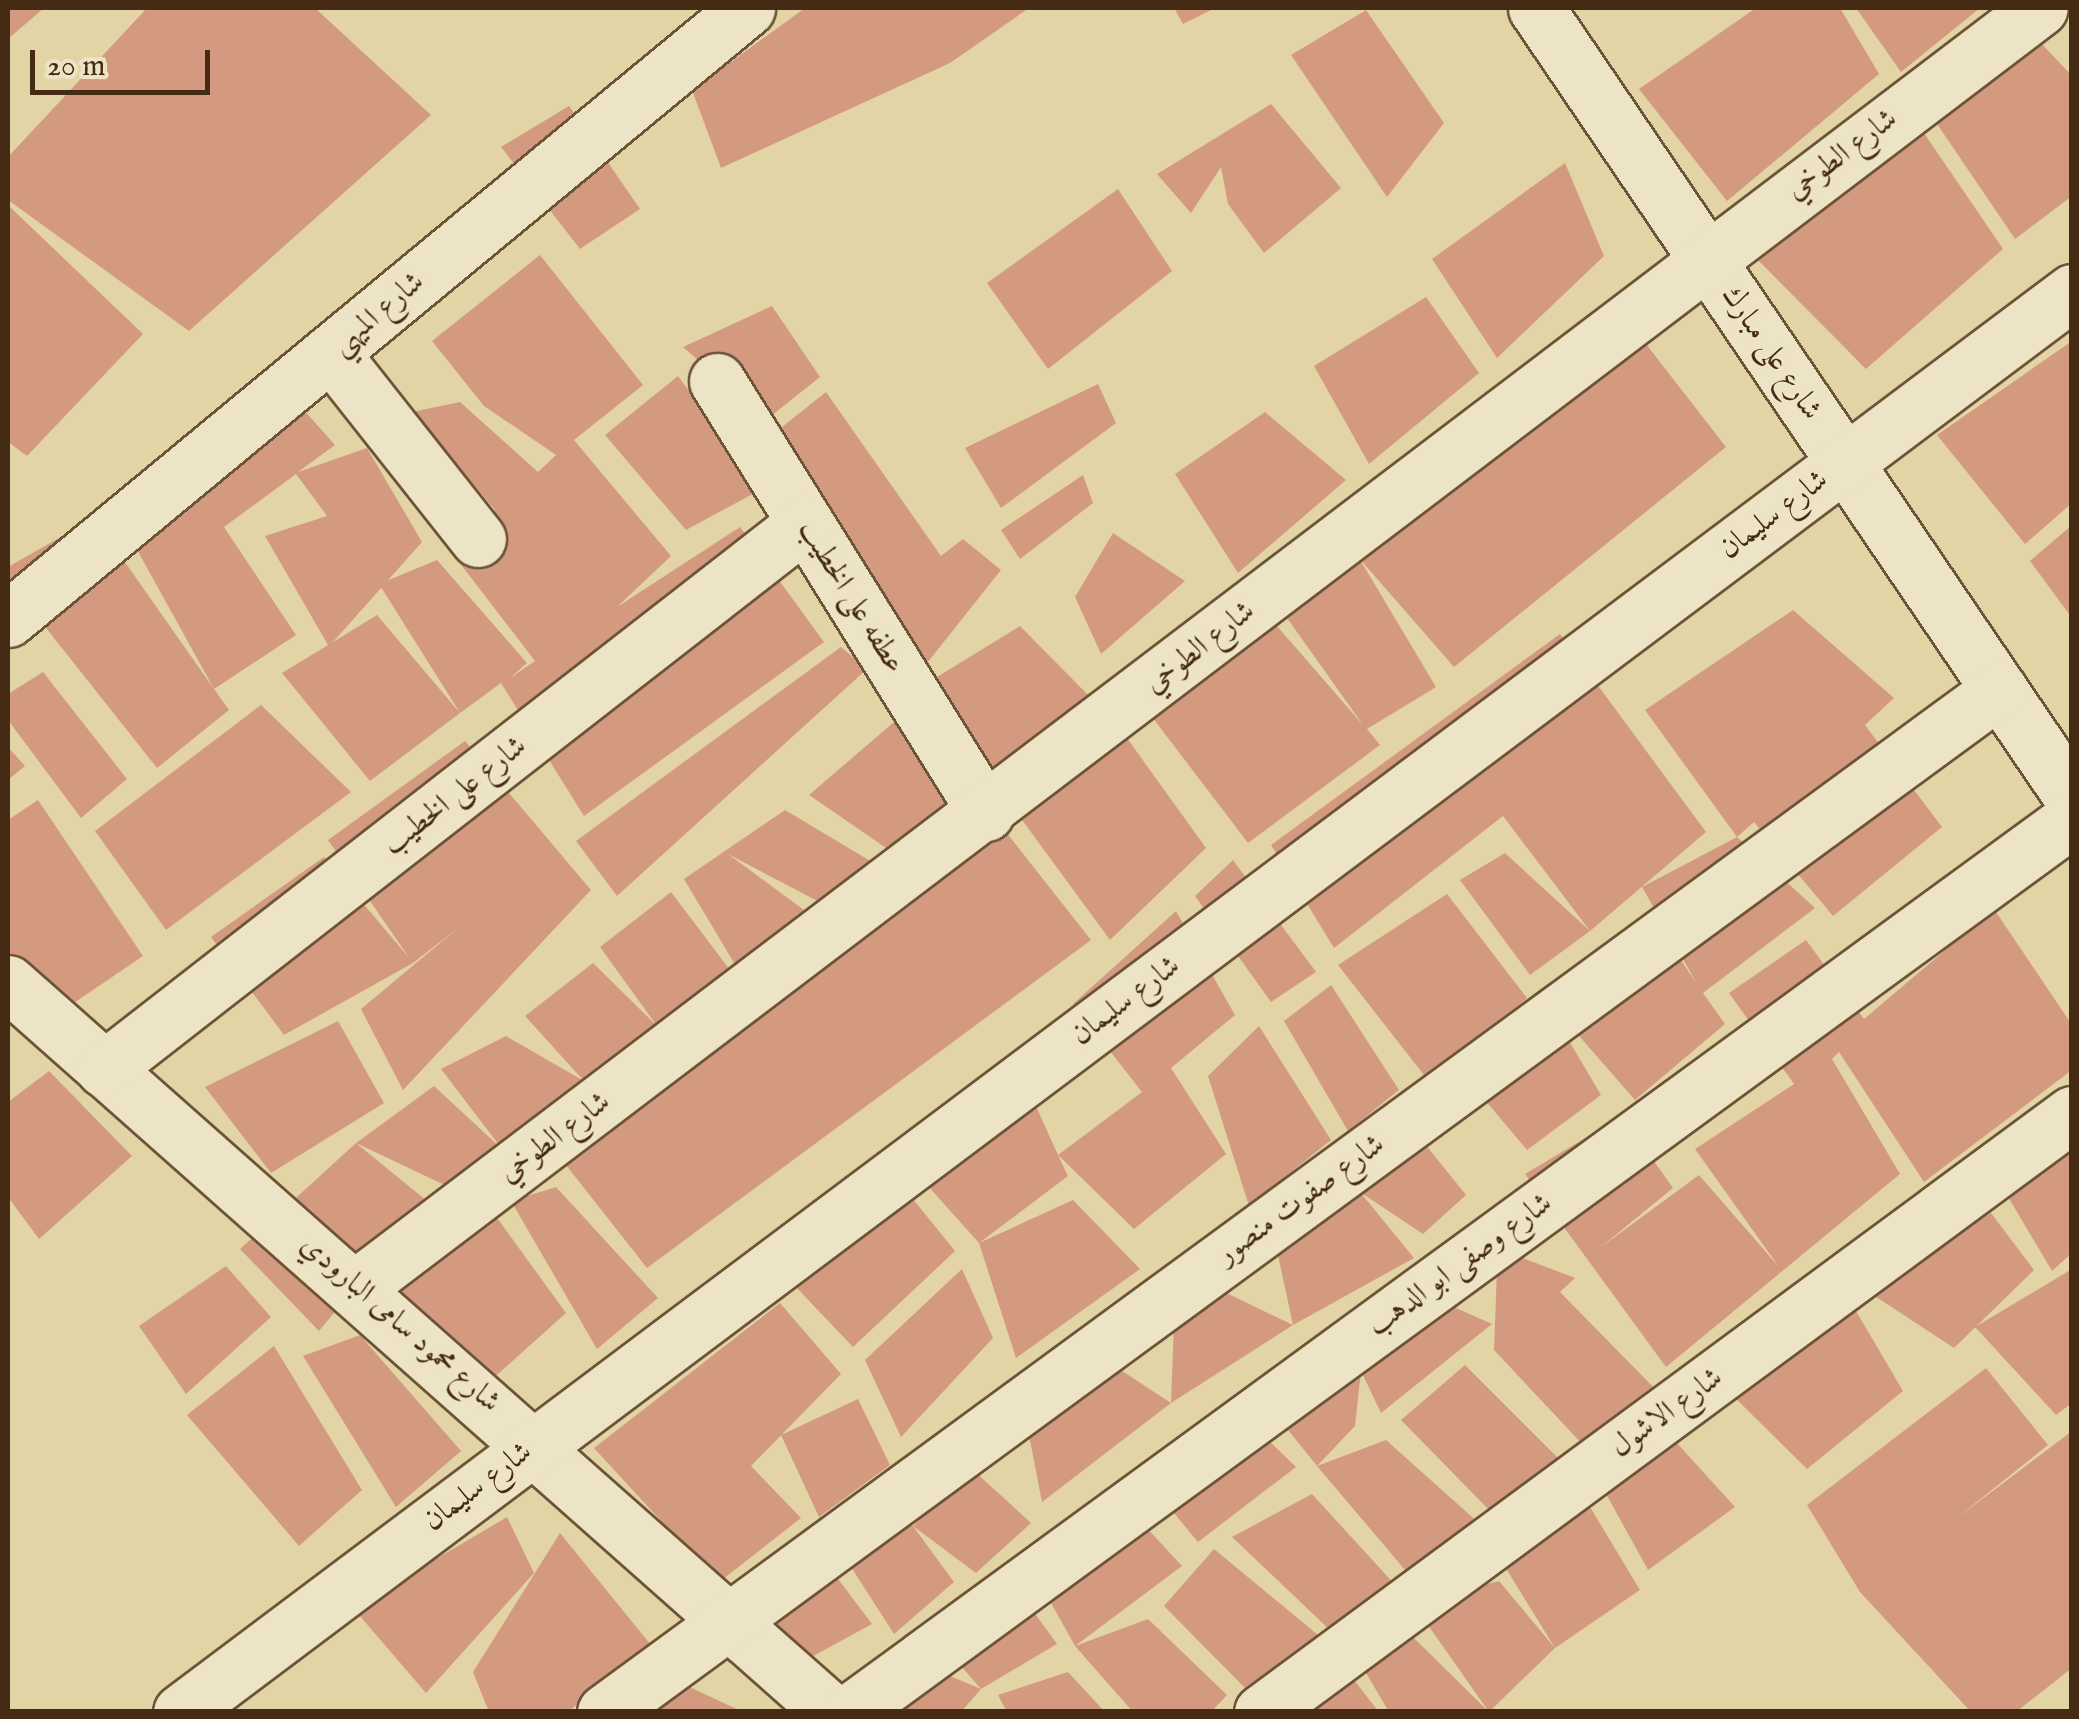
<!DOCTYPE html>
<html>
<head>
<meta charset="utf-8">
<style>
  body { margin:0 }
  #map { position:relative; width:2079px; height:1719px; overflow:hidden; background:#e3d4a6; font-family:"IM FELL English",Amiri,serif }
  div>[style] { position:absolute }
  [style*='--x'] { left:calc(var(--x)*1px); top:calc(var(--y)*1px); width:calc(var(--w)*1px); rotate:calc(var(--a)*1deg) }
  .building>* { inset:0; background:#d49a80 }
  .roads { filter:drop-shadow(2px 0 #6c5438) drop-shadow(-2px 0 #6c5438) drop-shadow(0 2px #6c5438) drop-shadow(0 -2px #6c5438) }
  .minor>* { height:55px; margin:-27.5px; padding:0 27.5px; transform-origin:27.5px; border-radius:27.5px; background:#ede3c5 }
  span { translate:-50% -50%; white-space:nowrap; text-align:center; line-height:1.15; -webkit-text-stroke:8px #ede3c5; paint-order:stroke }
  .street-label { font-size:30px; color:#452a14 }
  .frame { position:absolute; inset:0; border:10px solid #452a14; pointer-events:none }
  .scale { position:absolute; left:30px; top:50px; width:180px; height:45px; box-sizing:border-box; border:5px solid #452a14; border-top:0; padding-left:12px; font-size:30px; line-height:35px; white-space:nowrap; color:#452a14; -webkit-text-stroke:8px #ede3c5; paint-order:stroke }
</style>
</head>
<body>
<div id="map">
  <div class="building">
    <div style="clip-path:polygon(8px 8px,44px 8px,8px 39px)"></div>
    <div style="clip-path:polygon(147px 8px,315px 8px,431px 115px,189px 331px,8px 200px,8px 157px)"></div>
    <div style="clip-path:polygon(805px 8px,1029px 8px,950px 63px,721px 168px,692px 90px)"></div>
    <div style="clip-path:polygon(1174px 8px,1215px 8px,1183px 24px)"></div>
    <div style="clip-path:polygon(1756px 8px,1840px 8px,1879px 74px,1727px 201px,1639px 89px)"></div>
    <div style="clip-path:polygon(1856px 8px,1980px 8px,1901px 72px)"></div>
    <div style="clip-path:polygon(1366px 10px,1444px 123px,1387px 197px,1291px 55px)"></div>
    <div style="clip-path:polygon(2042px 44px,2072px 76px,2072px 196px,2015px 239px,1935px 121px)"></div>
    <div style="clip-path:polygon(1271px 104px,1341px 188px,1264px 253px,1228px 204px,1221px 167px,1191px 213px,1157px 174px)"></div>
    <div style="clip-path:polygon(569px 106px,640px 209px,580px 249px,501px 147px)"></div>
    <div style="clip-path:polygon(1924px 133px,2003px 249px,1866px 369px,1747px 249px)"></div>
    <div style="clip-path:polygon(1565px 163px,1604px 256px,1497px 358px,1432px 259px)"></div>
    <div style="clip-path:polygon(1118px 189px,1172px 271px,1048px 369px,987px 283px)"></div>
    <div style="clip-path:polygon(8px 205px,143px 334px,27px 456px,8px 442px)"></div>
    <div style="clip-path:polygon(540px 255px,643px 385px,574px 440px,671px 556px,617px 607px,740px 527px,824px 642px,584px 816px,501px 683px,460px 713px,379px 584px,437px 560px,527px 663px,510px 678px,535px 661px,449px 549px,495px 510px,412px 412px,460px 402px,538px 472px,556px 455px,484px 406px,432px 341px)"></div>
    <div style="clip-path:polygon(1426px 297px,1479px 373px,1369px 464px,1314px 366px)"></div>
    <div style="clip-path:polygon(772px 306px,820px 377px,766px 420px,683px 347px)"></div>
    <div style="clip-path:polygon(2072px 341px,2072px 503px,2025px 544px,1937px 435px)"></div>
    <div style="clip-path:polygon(1646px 344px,1726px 447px,1454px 667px,1359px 558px,1436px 687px,1367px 729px,1380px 745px,1248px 843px,1149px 713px,1257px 603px,1363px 725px,1270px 594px,1359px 558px)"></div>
    <div style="clip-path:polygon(678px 376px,762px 489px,686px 530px,605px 435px)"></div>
    <div style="clip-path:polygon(1098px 384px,1116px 423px,1001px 508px,965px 448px)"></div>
    <div style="clip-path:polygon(826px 392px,941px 556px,963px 539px,1001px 570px,927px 663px,772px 435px)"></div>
    <div style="clip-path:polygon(302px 408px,335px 445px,298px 472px,367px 448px,422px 542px,333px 642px,377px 615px,460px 713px,370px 781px,282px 673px,328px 645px,265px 536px,327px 516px,296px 474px,224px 527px,296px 635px,214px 689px,229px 710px,157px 768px,8px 580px,8px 567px,94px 518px,214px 689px,125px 528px)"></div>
    <div style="clip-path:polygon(1265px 412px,1346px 480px,1238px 573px,1175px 474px)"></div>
    <div style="clip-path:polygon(1083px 475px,1093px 503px,1020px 559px,1001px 530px)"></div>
    <div style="clip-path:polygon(2072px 525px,2072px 618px,2030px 561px)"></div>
    <div style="clip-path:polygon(1113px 533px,1185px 581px,1101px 654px,1075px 597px)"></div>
    <div style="clip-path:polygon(1793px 610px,1894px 698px,1865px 725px,1942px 827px,1833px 916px,1754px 822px,1737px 837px,1645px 710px)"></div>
    <div style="clip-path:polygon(1020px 626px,1094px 701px,991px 785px,937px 677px)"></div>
    <div style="clip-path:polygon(1560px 634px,1706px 832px,1590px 931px,1503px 816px,1334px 948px,1271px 845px)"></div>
    <div style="clip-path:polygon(841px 647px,867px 669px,617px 896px,576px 841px)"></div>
    <div style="clip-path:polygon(43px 672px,127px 779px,81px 818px,8px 720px,8px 694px)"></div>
    <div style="clip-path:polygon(261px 705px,351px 792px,166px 930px,95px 831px)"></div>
    <div style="clip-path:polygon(894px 722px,952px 801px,889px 850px,809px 795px)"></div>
    <div style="clip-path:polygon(1124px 734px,1206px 848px,1110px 940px,1011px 805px)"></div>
    <div style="clip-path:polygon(465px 741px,591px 890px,403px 1090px,361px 1009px,458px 928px,413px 963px,284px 1035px,211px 937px,324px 857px,410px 959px,328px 840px)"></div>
    <div style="clip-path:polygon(8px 747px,25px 766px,8px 780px)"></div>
    <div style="clip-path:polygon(38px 800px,143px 956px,62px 1011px,8px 956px,8px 820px)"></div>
    <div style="clip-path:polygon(785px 810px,877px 865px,825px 905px,728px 854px,804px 910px,743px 978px,684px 879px)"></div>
    <div style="clip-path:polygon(1002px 827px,1091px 940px,647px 1268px,562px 1160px)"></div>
    <div style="clip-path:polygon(1737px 837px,1815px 908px,1703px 993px,1725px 1024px,1635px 1100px,1539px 990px,1601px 1095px,1527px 1150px,1451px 1060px,1427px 1079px,1338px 965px,1447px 894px,1527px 998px,1509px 1014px,1539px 990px,1650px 914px,1697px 984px,1642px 887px)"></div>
    <div style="clip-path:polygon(1505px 853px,1590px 931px,1530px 975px,1460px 880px)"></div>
    <div style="clip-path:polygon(1233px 860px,1316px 972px,1271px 1002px,1195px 896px)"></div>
    <div style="clip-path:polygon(671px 892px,730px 970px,657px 1026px,600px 947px)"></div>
    <div style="clip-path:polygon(1994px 909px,2072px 1025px,2072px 1070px,1924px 1182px,1839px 1052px,1832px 1059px,1900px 1174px,1666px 1367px,1525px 1174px,1622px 1116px,1673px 1188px,1601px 1247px,1699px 1175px,1779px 1267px,1695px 1149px,1794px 1084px,1729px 993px,1806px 940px,1864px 1019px)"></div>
    <div style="clip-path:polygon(1176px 911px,1235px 1015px,1171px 1068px,1226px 1154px,1134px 1229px,1058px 1155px,1068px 1176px,979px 1243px,1073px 1200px,1140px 1269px,1016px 1358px,979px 1243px,928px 1186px,1035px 1104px,1058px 1155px,1142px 1092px,1073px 1004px)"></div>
    <div style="clip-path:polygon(593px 963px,657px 1026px,502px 1149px,441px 1069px,506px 1036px,584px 1081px,525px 1016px)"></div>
    <div style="clip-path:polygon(1331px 985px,1399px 1090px,1348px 1131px,1284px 1021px)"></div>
    <div style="clip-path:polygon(338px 1021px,384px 1103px,271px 1173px,205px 1087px)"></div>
    <div style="clip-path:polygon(1259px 1026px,1331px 1140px,1249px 1206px,1208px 1076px)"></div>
    <div style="clip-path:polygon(49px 1071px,132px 1156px,39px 1239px,8px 1197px,8px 1102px)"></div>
    <div style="clip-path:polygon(434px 1086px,502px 1149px,453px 1189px,356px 1143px)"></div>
    <div style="clip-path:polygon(2072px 1138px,2072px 1253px,2052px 1271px,2001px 1185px)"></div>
    <div style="clip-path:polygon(1421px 1139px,1466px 1195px,1423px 1234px,1360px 1192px,1414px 1258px,1293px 1325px,1275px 1241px)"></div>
    <div style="clip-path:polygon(356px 1143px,427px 1201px,319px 1331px,240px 1249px)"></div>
    <div style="clip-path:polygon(556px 1187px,658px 1298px,597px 1349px,511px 1201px)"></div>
    <div style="clip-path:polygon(912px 1198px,955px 1251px,853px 1347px,794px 1285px)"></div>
    <div style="clip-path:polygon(487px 1204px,566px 1313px,489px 1382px,378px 1286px)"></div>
    <div style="clip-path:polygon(1991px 1213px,2034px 1270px,1954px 1348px,1864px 1289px)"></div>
    <div style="clip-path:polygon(1512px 1254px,1575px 1278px,1560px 1292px,1662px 1396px,1585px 1447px,1494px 1350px,1497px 1269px)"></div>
    <div style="clip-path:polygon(226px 1266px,271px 1317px,186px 1394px,139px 1326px)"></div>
    <div style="clip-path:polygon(962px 1269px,993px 1338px,901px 1437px,865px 1360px)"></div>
    <div style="clip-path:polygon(2072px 1269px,2072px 1403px,2056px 1415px,1975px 1327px)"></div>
    <div style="clip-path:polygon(1216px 1288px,1293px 1325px,1171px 1403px,1174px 1322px)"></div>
    <div style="clip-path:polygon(780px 1303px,841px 1374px,751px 1466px,801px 1518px,718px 1583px,594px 1448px)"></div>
    <div style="clip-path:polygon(1447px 1304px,1492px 1324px,1381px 1413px,1361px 1371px)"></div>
    <div style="clip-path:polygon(1856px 1311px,1903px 1391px,1807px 1469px,1728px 1391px)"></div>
    <div style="clip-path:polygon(360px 1335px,461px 1451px,396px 1507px,303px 1356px)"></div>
    <div style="clip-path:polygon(274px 1346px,362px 1490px,299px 1546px,187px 1415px)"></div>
    <div style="clip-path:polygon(1465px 1365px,1567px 1467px,1497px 1518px,1401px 1420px)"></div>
    <div style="clip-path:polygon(1116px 1367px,1171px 1403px,1042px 1502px,1027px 1425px)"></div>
    <div style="clip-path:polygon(1986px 1368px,2048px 1445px,1957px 1518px,2072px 1431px,2072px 1668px,2016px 1712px,1971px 1712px,1860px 1592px,1807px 1505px)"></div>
    <div style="clip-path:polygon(1361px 1371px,1355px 1426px,1317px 1466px,1386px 1440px,1481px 1525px,1411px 1577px,1317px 1466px,1268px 1405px)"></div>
    <div style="clip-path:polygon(858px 1399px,890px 1465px,819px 1517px,781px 1435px)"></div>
    <div style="clip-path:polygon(1656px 1420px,1735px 1507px,1648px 1570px,1600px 1483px)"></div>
    <div style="clip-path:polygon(1262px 1434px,1296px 1467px,1198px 1542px,1173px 1512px)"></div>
    <div style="clip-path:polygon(972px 1469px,1031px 1523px,976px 1573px,913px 1526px,954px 1582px,894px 1634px,819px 1517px,913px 1526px)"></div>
    <div style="clip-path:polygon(1312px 1494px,1399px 1589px,1333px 1633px,1232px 1537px)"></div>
    <div style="clip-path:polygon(1590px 1507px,1640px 1590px,1555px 1648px,1502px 1562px)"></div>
    <div style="clip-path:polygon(507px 1517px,534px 1573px,426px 1693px,353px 1608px)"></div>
    <div style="clip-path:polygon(1145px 1526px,1182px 1566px,1075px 1646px,1148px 1619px,1227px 1695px,1211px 1712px,1133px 1712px,1075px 1646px,1045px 1592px)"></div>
    <div style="clip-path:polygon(560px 1533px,651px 1645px,568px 1712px,489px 1712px,473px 1672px)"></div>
    <div style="clip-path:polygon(805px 1535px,872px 1624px,806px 1660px,741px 1583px)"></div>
    <div style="clip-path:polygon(1214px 1549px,1318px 1635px,1245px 1688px,1164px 1606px)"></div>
    <div style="clip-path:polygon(1499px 1581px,1555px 1648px,1489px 1712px,1411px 1601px)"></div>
    <div style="clip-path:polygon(1031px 1608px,1057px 1644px,981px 1689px,954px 1658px)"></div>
    <div style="clip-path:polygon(1414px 1638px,1489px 1712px,1389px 1712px,1362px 1666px)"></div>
    <div style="clip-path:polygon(1336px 1657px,1379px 1712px,1301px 1712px)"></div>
    <div style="clip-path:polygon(936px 1670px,981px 1689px,961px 1712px,881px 1712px)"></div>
    <div style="clip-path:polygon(1068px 1672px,1105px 1712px,1007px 1712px,998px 1695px)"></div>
    <div style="clip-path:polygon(681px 1683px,743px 1712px,646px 1712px)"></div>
  </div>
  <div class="roads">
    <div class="minor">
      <div style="--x:1536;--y:8;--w:954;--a:55.81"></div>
      <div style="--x:331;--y:353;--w:237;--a:51.7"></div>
      <div style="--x:717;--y:381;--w:509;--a:58.09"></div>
      <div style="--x:8;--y:619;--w:959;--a:-39.58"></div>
      <div style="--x:8;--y:983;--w:1099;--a:41.53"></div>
      <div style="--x:104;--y:1069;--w:889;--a:-37.91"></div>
      <div style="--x:358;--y:1286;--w:2112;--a:-37.23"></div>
      <div style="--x:181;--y:1712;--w:2365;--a:-36.9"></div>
      <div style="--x:605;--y:1712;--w:1729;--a:-36.25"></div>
      <div style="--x:850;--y:1712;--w:1514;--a:-36.16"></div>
      <div style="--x:1262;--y:1712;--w:1007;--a:-36.44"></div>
    </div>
  </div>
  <div class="street-label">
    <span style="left:1842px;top:155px;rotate:-37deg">شارع الطوخي</span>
    <span style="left:378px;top:314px;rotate:-40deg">شارع الميهي</span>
    <span style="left:1771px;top:353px;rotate:56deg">شارع على مبارك</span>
    <span style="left:1774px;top:515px;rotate:-37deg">شارع سليمان</span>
    <span style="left:851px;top:597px;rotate:58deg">عطفه على الخطيب</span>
    <span style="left:1200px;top:648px;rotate:-38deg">شارع الطوخي</span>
    <span style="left:455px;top:796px;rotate:-38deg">شارع على الخطيب</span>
    <span style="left:1126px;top:1001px;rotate:-37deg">شارع سليمان</span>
    <span style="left:555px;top:1138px;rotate:-37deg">شارع الطوخي</span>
    <span style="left:1301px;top:1200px;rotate:-36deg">شارع صفوت منصور</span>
    <span style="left:1460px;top:1265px;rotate:-36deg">شارع وصفى ابو الدهب</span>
    <span style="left:400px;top:1324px;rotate:41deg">شارع محمود سامى البارودي</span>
    <span style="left:1667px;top:1413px;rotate:-36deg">شارع الاشول</span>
    <span style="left:478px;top:1487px;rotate:-37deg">شارع سليمان</span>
  </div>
  <div class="frame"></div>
  <div class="scale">20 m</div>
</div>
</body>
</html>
